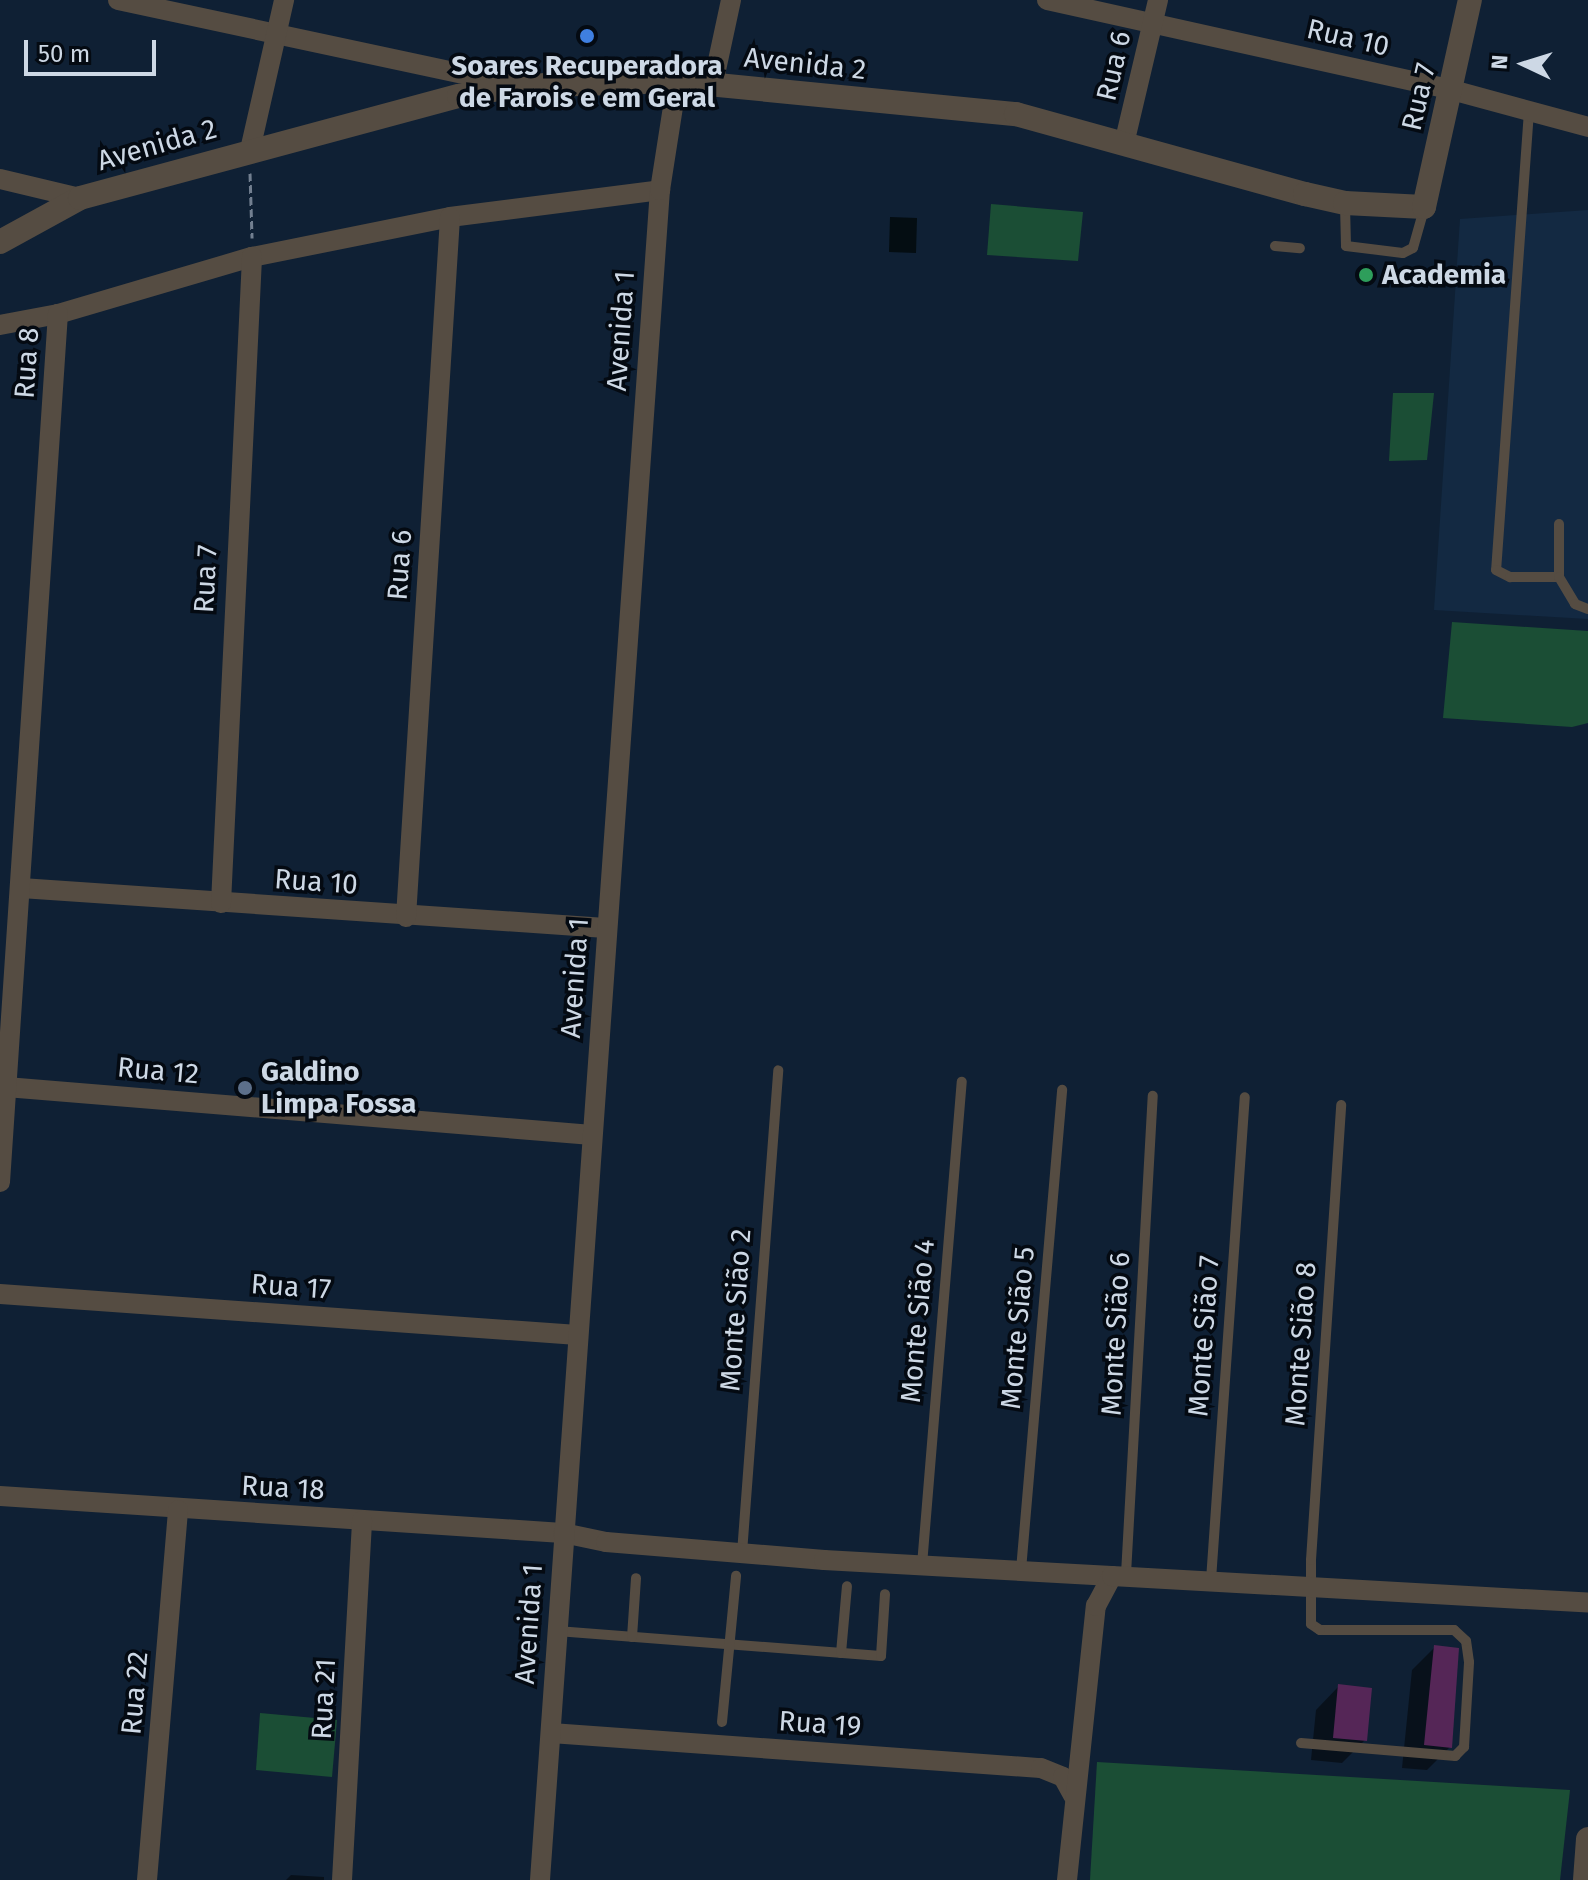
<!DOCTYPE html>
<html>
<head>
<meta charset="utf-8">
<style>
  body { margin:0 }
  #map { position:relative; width:1588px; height:1880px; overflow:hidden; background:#0f2034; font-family:"Fira Sans",sans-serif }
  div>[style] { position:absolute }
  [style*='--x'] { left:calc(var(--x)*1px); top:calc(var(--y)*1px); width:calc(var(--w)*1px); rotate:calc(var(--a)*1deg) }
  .built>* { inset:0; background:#132942 }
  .green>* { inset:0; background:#1b4e35 }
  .water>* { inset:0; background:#040d12 }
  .shadow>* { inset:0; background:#0007 }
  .building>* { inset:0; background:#552657 }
  .path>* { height:3px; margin-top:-1.5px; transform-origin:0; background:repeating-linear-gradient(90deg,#727f90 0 8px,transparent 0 12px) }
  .service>* { height:10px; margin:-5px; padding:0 5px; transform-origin:5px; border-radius:5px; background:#554c42 }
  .minor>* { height:20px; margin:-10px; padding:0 10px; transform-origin:10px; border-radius:10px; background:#554c42 }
  .tertiary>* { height:24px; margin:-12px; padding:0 12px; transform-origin:12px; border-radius:12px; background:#554c42 }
  .dots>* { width:22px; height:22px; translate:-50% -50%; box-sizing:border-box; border:4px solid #040a12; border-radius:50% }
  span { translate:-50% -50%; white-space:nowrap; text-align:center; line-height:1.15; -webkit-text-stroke:7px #040a12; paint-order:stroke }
  .street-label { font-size:28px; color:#cdd8e5 }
  .poi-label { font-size:28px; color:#cdd8e5; font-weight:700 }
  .left { translate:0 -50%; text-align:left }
  .north { position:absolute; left:1484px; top:24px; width:80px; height:80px; -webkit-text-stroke:6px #040a12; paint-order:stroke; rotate:274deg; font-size:22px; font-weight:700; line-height:32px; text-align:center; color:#cdd8e5 }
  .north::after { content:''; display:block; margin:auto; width:28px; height:36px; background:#cdd8e5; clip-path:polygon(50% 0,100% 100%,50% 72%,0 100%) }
  .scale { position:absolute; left:24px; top:40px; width:132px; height:36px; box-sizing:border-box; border:4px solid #cdd8e5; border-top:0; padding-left:10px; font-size:24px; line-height:28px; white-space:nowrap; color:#cdd8e5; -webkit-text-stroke:6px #040a12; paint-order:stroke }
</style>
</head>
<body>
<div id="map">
  <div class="built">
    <div style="clip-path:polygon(1588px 210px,1588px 619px,1434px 610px,1460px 219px)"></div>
  </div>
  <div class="green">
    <div style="clip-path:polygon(991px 204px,1083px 212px,1078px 261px,987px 255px)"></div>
    <div style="clip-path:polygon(1393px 393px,1434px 393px,1427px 460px,1389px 461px)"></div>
    <div style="clip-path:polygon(1452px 622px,1588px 631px,1588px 723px,1572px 727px,1443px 718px)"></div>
    <div style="clip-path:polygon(260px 1713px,337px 1720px,332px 1777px,256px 1770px)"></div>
    <div style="clip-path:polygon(1097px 1762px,1570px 1790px,1560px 1880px,1090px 1880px)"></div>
  </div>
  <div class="water">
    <div style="clip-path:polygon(890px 217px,917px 218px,916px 253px,889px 252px)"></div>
  </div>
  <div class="shadow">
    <div style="clip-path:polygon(1435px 1647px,1450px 1747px,1427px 1770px,1402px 1768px,1412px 1670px)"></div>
    <div style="clip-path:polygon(1339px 1686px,1365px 1740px,1342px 1763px,1311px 1760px,1316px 1710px)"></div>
    <div style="clip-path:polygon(291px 1875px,324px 1877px,324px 1880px,286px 1880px)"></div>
  </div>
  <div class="building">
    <div style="clip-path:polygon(1434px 1645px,1459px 1648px,1452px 1748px,1424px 1745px)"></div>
    <div style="clip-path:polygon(1338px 1684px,1372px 1688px,1367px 1741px,1333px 1738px)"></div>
  </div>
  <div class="path">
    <div style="--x:250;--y:173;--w:65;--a:88.2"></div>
  </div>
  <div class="service">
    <div style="--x:1529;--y:111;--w:460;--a:94.1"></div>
    <div style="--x:1496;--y:570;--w:16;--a:27"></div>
    <div style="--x:1510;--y:577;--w:49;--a:0"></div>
    <div style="--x:1559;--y:577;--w:53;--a:-90"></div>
    <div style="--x:1345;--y:205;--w:41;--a:88.6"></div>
    <div style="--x:1346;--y:246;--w:57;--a:7"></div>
    <div style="--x:1403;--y:253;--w:11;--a:-27"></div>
    <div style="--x:1413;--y:248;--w:41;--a:-74.2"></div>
    <div style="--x:1275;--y:246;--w:25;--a:5"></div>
    <div style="--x:1559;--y:577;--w:31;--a:59"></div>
    <div style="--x:1575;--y:604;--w:14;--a:21"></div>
    <div style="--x:742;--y:1553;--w:484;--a:-85.7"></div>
    <div style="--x:922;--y:1565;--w:485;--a:-85.3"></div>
    <div style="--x:1021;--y:1570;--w:482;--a:-85.1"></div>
    <div style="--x:1126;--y:1574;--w:479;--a:-86.8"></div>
    <div style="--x:1211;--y:1580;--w:484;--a:-86"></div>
    <div style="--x:557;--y:1631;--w:325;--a:4.4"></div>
    <div style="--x:881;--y:1656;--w:62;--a:-86.3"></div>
    <div style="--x:632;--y:1637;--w:59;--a:-86.1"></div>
    <div style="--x:841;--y:1653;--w:67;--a:-84.9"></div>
    <div style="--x:722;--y:1722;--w:147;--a:-84.5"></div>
    <div style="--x:1301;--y:1743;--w:155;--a:4.8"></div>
    <div style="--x:1455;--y:1756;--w:13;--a:-45"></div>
    <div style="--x:1464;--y:1747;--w:85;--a:-86.6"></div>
    <div style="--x:1469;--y:1662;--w:21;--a:-98"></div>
    <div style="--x:1466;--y:1641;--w:16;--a:-137"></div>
    <div style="--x:1454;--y:1630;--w:134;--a:180"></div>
    <div style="--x:1320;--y:1630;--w:11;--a:-146"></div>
    <div style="--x:1311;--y:1624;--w:64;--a:-90"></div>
    <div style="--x:1311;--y:1560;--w:456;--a:-86.2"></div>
  </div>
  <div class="minor">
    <div style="--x:118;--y:0;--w:404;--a:12.1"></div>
    <div style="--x:1047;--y:0;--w:415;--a:12.5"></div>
    <div style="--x:1452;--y:90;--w:141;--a:15.2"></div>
    <div style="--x:713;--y:84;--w:86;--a:-77.9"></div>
    <div style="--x:1124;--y:144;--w:148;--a:-76.7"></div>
    <div style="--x:250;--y:150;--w:154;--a:-77.2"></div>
    <div style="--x:0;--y:179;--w:82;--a:13.4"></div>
    <div style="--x:0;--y:325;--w:59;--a:-10.7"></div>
    <div style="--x:58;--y:314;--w:202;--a:-16.4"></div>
    <div style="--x:252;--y:257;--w:202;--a:-11.4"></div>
    <div style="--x:450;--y:217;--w:212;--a:-7.3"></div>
    <div style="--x:21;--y:888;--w:586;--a:3.91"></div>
    <div style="--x:221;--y:903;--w:647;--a:-87.25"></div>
    <div style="--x:406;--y:917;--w:701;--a:-86.4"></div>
    <div style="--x:6;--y:1087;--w:588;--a:4.68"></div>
    <div style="--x:0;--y:1182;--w:870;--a:-86.18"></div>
    <div style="--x:0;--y:1294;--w:579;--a:4.06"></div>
    <div style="--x:0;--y:1496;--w:564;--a:3.76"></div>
    <div style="--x:563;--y:1533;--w:44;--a:11.8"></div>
    <div style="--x:606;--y:1542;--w:219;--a:4.7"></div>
    <div style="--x:824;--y:1560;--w:288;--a:3.2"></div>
    <div style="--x:551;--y:1733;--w:491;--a:4.1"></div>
    <div style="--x:1041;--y:1768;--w:24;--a:22"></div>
    <div style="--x:1063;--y:1777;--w:21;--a:61"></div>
    <div style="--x:147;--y:1880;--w:371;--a:-85.2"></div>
    <div style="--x:342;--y:1880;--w:360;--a:-86.8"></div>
    <div style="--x:540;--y:1880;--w:1694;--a:-85.94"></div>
    <div style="--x:660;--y:190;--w:110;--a:-81.1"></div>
    <div style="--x:1067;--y:1880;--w:276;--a:-84"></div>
    <div style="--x:1096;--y:1606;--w:34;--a:-62"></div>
    <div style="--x:1112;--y:1576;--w:477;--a:3.2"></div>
  </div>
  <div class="tertiary">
    <div style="--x:0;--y:242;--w:91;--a:-28.8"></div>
    <div style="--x:80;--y:198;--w:392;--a:-15.1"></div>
    <div style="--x:459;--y:96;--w:58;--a:-10"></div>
    <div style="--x:516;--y:86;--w:161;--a:-1.8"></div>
    <div style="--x:677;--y:81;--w:341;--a:5.6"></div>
    <div style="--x:1016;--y:114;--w:300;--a:15.5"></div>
    <div style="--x:1305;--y:194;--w:41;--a:12.7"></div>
    <div style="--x:1345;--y:203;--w:79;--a:2.9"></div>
    <div style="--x:1424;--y:207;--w:212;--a:-77.5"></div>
    <div style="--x:1585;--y:1880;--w:41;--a:-85.8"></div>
  </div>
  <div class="dots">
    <div style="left:587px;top:36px;background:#3f7fe0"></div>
    <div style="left:1366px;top:275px;background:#2e9e5b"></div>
    <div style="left:245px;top:1088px;background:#5c6f8a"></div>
  </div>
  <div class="street-label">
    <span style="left:1348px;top:38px;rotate:13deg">Rua 10</span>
    <span style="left:805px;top:64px;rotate:6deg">Avenida 2</span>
    <span style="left:1114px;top:66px;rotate:-77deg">Rua 6</span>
    <span style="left:1419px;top:97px;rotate:-77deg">Rua 7</span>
    <span style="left:157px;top:145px;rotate:-16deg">Avenida 2</span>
    <span style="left:621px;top:331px;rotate:-86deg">Avenida 1</span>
    <span style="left:27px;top:363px;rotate:-86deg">Rua 8</span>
    <span style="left:400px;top:565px;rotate:-86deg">Rua 6</span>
    <span style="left:206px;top:579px;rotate:-87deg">Rua 7</span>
    <span style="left:316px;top:882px;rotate:4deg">Rua 10</span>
    <span style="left:575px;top:978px;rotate:-86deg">Avenida 1</span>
    <span style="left:158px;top:1071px;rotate:5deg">Rua 12</span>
    <span style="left:291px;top:1287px;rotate:4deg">Rua 17</span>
    <span style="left:736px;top:1310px;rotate:-86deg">Monte Sião 2</span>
    <span style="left:918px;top:1321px;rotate:-85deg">Monte Sião 4</span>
    <span style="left:1018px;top:1328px;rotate:-85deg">Monte Sião 5</span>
    <span style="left:1116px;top:1334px;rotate:-87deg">Monte Sião 6</span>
    <span style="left:1204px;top:1336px;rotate:-86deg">Monte Sião 7</span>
    <span style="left:1301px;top:1344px;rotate:-86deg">Monte Sião 8</span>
    <span style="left:283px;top:1488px;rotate:3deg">Rua 18</span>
    <span style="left:529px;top:1624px;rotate:-86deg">Avenida 1</span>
    <span style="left:135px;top:1693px;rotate:-85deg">Rua 22</span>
    <span style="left:324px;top:1699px;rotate:-87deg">Rua 21</span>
    <span style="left:820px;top:1724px;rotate:4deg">Rua 19</span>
  </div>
  <div class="poi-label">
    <span style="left:587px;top:82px">Soares Recuperadora<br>de Farois e em Geral</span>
    <span class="left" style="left:1382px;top:275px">Academia</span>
    <span class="left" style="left:261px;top:1088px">Galdino<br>Limpa Fossa</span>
  </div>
  <div class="north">N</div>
  <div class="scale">50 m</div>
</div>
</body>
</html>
